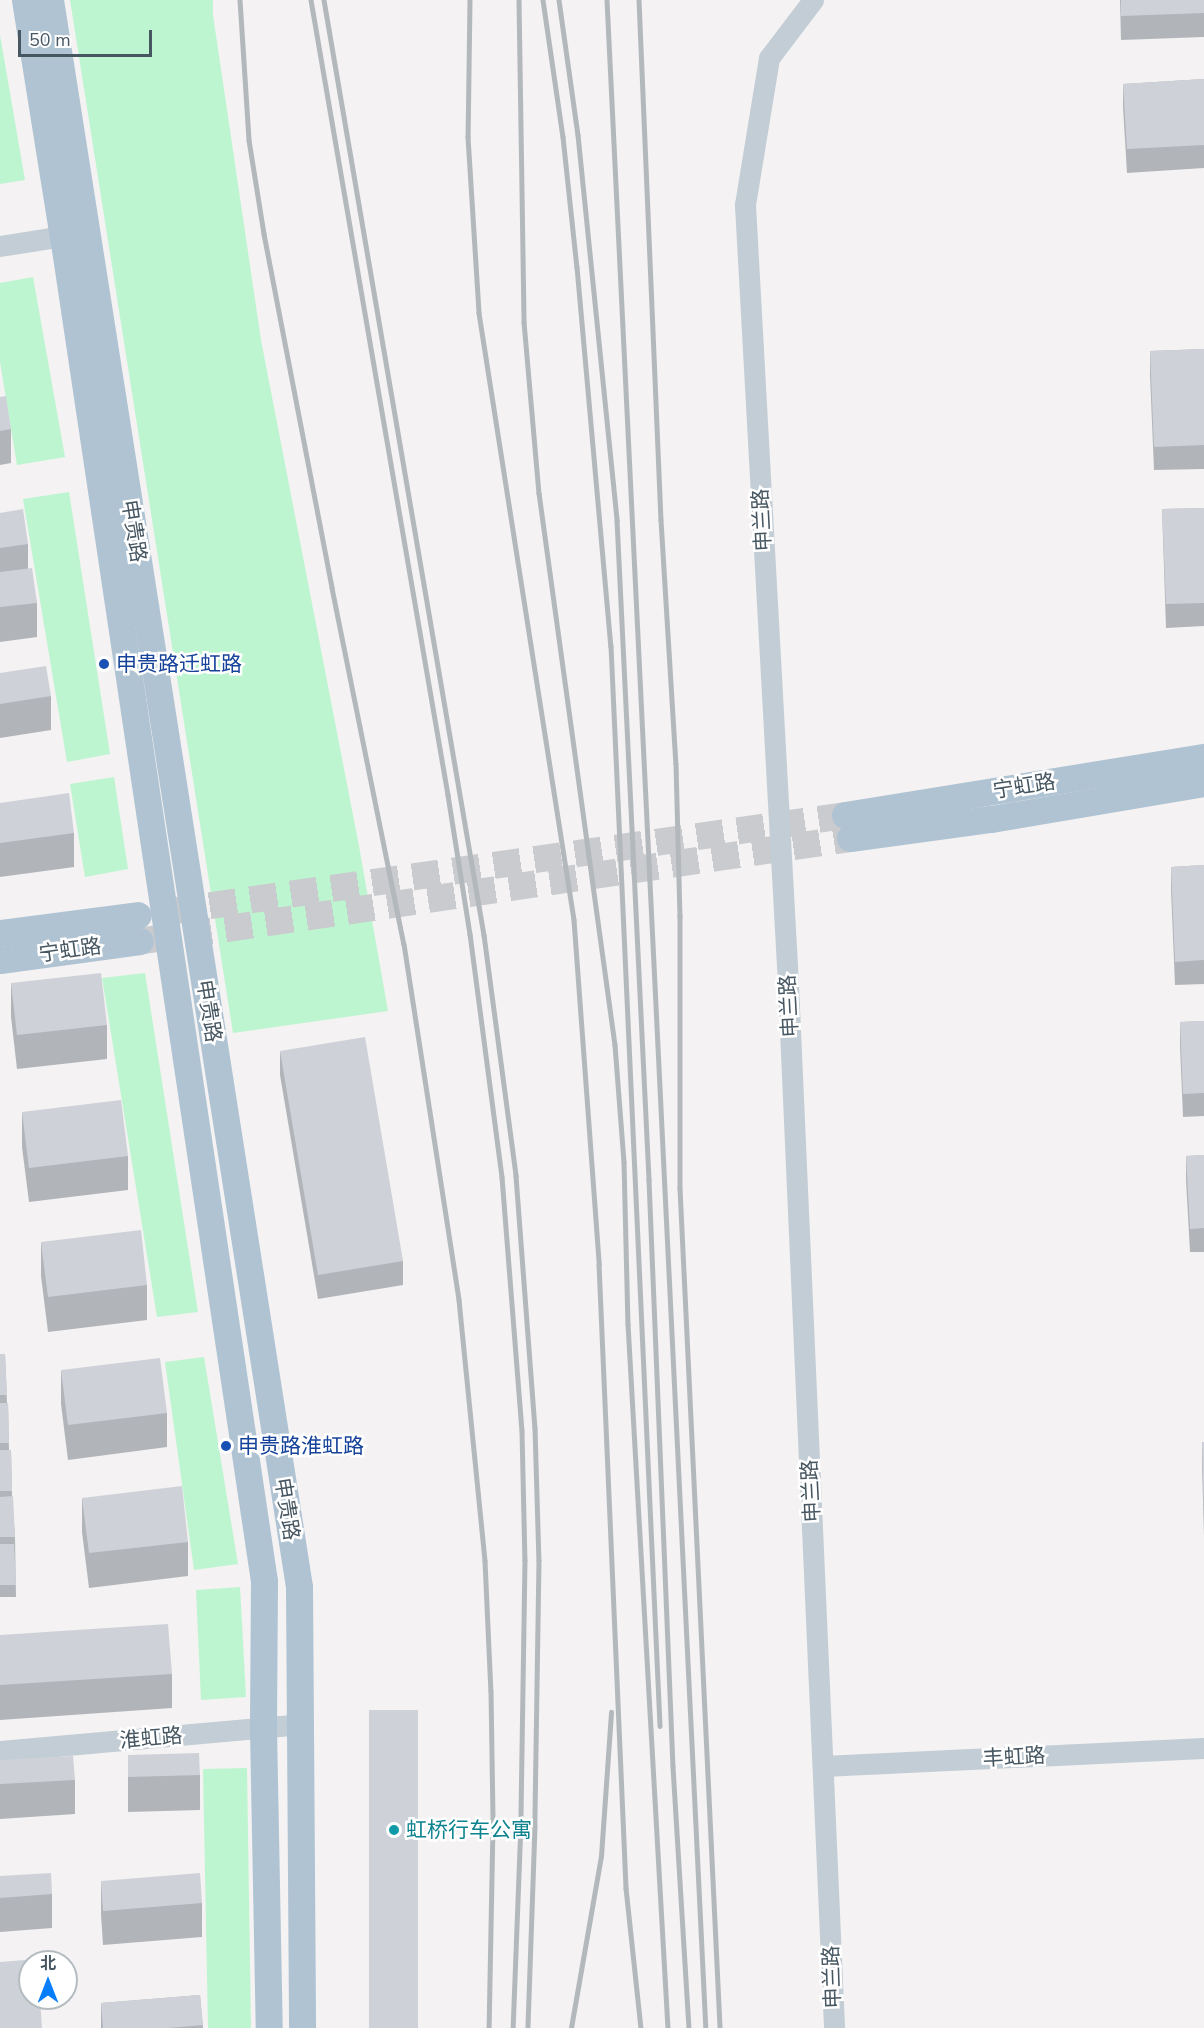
<!DOCTYPE html>
<html>
<head>
<meta charset="utf-8">
<style>
  body { margin:0 }
  #map { position:relative; width:1204px; height:2028px; overflow:hidden; background:#f4f2f2; font-family:"Nunito Sans","Noto Sans SC",sans-serif }
  div>[style] { position:absolute }
  [style*='--x'] { left:calc(var(--x)*1px); top:calc(var(--y)*1px); width:calc(var(--w)*1px); rotate:calc(var(--a)*1deg) }
  .green>* { inset:0; background:#bdf5d0 }
  .major-tunnel>* { height:27px; margin-top:-13.5px; transform-origin:0; background:repeating-linear-gradient(90deg,#c9cbce 0 27px,transparent 0 41px) }
  .minor>* { height:21px; margin:-10.5px; padding:0 10.5px; transform-origin:10.5px; border-radius:10.5px; background:#c2cdd5 }
  .major>* { height:27px; margin:-13.5px; padding:0 13.5px; transform-origin:13.5px; border-radius:13.5px; background:#afc3d3 }
  .rail>* { height:4.5px; margin:-2.25px; padding:0 2.25px; transform-origin:2.25px; border-radius:2.25px; background:#b3b8bd }
  .wall>* { inset:0; background:#b1b5ba }
  .building>* { inset:0; background:#ced2d8 }
  .dots>* { width:16px; height:16px; translate:-50% -50%; box-sizing:border-box; border:3px solid #fff; border-radius:50% }
  span { translate:-50% -50%; white-space:nowrap; text-align:center; line-height:1.15; -webkit-text-stroke:5px #fff; paint-order:stroke }
  .street-label { font-size:21px; color:#475762 }
  .transit-label { font-size:21px; color:#164399 }
  .left { translate:0 -50%; text-align:left }
  .culture-label { font-size:21px; color:#0d838f }
  .north { position:absolute; left:18px; top:1950px; width:60px; height:60px; box-sizing:border-box; background:#fff; border:2px solid #b5bcc0; border-radius:50%; rotate:0deg; font-size:16px; font-weight:700; line-height:24px; text-align:center; color:#475762 }
  .north::after { content:''; display:block; margin:auto; width:21px; height:27px; background:#067efa; clip-path:polygon(50% 0,100% 100%,50% 72%,0 100%) }
  .scale { position:absolute; left:18px; top:30px; width:134px; height:27px; box-sizing:border-box; border:3px solid #475762; border-top:0; padding-left:8px; font-size:18px; line-height:21px; white-space:nowrap; color:#475762; -webkit-text-stroke:4px #fff; paint-order:stroke }
</style>
</head>
<body>
<div id="map">
  <div class="green">
    <div style="clip-path:polygon(70px 0,213px 0,213px 15px,261px 340px,359px 846px,388px 1011px,233px 1033px)"></div>
    <div style="clip-path:polygon(0 35px,25px 180px,0 184px)"></div>
    <div style="clip-path:polygon(33px 277px,65px 457px,17px 465px,0 362px,0 283px)"></div>
    <div style="clip-path:polygon(69px 492px,110px 754px,67px 762px,23px 499px)"></div>
    <div style="clip-path:polygon(114px 777px,128px 869px,85px 877px,70px 784px)"></div>
    <div style="clip-path:polygon(145px 973px,198px 1312px,157px 1317px,102px 978px)"></div>
    <div style="clip-path:polygon(204px 1357px,238px 1564px,194px 1570px,165px 1362px)"></div>
    <div style="clip-path:polygon(240px 1587px,246px 1697px,201px 1700px,196px 1590px)"></div>
    <div style="clip-path:polygon(247px 1768px,251px 2028px,208px 2028px,203px 1769px)"></div>
  </div>
  <div class="major-tunnel">
    <div style="--x:169;--y:911;--w:683;--a:-8.08"></div>
    <div style="--x:144;--y:940;--w:713;--a:-8.22"></div>
  </div>
  <div class="minor">
    <div style="--x:813;--y:0;--w:73;--a:127.2"></div>
    <div style="--x:769;--y:58;--w:149;--a:99.3"></div>
    <div style="--x:745;--y:205;--w:781;--a:86.84"></div>
    <div style="--x:788;--y:985;--w:1044;--a:87.47"></div>
    <div style="--x:0;--y:246;--w:77;--a:-9"></div>
    <div style="--x:0;--y:1751;--w:302;--a:-5.1"></div>
    <div style="--x:823;--y:1766;--w:381;--a:-2.7"></div>
  </div>
  <div class="major">
    <div style="--x:25;--y:0;--w:239;--a:80.9"></div>
    <div style="--x:63;--y:236;--w:1360;--a:81.5"></div>
    <div style="--x:264;--y:1581;--w:148;--a:90.4"></div>
    <div style="--x:263;--y:1729;--w:299;--a:88.9"></div>
    <div style="--x:50;--y:0;--w:1606;--a:81.08"></div>
    <div style="--x:299;--y:1587;--w:441;--a:89.6"></div>
    <div style="--x:845;--y:815;--w:364;--a:-9.2"></div>
    <div style="--x:850;--y:838;--w:142;--a:-7.7"></div>
    <div style="--x:991;--y:819;--w:216;--a:-9.6"></div>
    <div style="--x:0;--y:933;--w:139;--a:-7.4"></div>
    <div style="--x:0;--y:960;--w:141;--a:-7.7"></div>
  </div>
  <div class="rail">
    <div style="--x:240;--y:0;--w:140;--a:86.3"></div>
    <div style="--x:249;--y:140;--w:95;--a:80.9"></div>
    <div style="--x:264;--y:234;--w:360;--a:79.1"></div>
    <div style="--x:332;--y:588;--w:363;--a:78.6"></div>
    <div style="--x:404;--y:944;--w:360;--a:81.2"></div>
    <div style="--x:459;--y:1300;--w:262;--a:84.3"></div>
    <div style="--x:485;--y:1561;--w:130;--a:87.4"></div>
    <div style="--x:491;--y:1691;--w:134;--a:89.1"></div>
    <div style="--x:493;--y:1825;--w:203;--a:91.1"></div>
    <div style="--x:311;--y:0;--w:807;--a:80.22"></div>
    <div style="--x:448;--y:795;--w:141;--a:81"></div>
    <div style="--x:470;--y:934;--w:245;--a:82.5"></div>
    <div style="--x:502;--y:1177;--w:255;--a:85.5"></div>
    <div style="--x:522;--y:1431;--w:129;--a:88.7"></div>
    <div style="--x:525;--y:1560;--w:263;--a:90.9"></div>
    <div style="--x:521;--y:1823;--w:205;--a:92.2"></div>
    <div style="--x:324;--y:0;--w:949;--a:80.29"></div>
    <div style="--x:484;--y:935;--w:243;--a:82.4"></div>
    <div style="--x:516;--y:1176;--w:253;--a:85.7"></div>
    <div style="--x:535;--y:1428;--w:132;--a:88.3"></div>
    <div style="--x:539;--y:1560;--w:266;--a:90.9"></div>
    <div style="--x:535;--y:1826;--w:202;--a:92"></div>
    <div style="--x:470;--y:0;--w:137;--a:90.8"></div>
    <div style="--x:468;--y:137;--w:176;--a:86.4"></div>
    <div style="--x:479;--y:313;--w:614;--a:81.1"></div>
    <div style="--x:574;--y:920;--w:345;--a:85.8"></div>
    <div style="--x:599;--y:1264;--w:625;--a:87.52"></div>
    <div style="--x:626;--y:1888;--w:141;--a:83.9"></div>
    <div style="--x:519;--y:0;--w:322;--a:89.1"></div>
    <div style="--x:524;--y:322;--w:172;--a:85"></div>
    <div style="--x:539;--y:493;--w:557;--a:82.16"></div>
    <div style="--x:615;--y:1045;--w:117;--a:85.6"></div>
    <div style="--x:624;--y:1162;--w:162;--a:88.6"></div>
    <div style="--x:628;--y:1324;--w:705;--a:86.75"></div>
    <div style="--x:543;--y:0;--w:138;--a:81.7"></div>
    <div style="--x:563;--y:137;--w:131;--a:83.9"></div>
    <div style="--x:577;--y:267;--w:381;--a:84.9"></div>
    <div style="--x:611;--y:646;--w:1081;--a:87.4"></div>
    <div style="--x:559;--y:0;--w:136;--a:82"></div>
    <div style="--x:578;--y:135;--w:387;--a:84.2"></div>
    <div style="--x:617;--y:520;--w:661;--a:87.22"></div>
    <div style="--x:649;--y:1180;--w:587;--a:87.66"></div>
    <div style="--x:673;--y:1767;--w:261;--a:86.5"></div>
    <div style="--x:607;--y:0;--w:2030;--a:87.21"></div>
    <div style="--x:639;--y:0;--w:520;--a:87.58"></div>
    <div style="--x:661;--y:520;--w:244;--a:86.5"></div>
    <div style="--x:676;--y:764;--w:152;--a:88.5"></div>
    <div style="--x:680;--y:916;--w:272;--a:90"></div>
    <div style="--x:680;--y:1188;--w:841;--a:87.27"></div>
    <div style="--x:571;--y:2028;--w:175;--a:-80.1"></div>
    <div style="--x:601;--y:1856;--w:144;--a:-86"></div>
  </div>
  <div class="wall">
    <div style="clip-path:polygon(1120px 0,1204px 0,1204px 37px,1121px 40px)"></div>
    <div style="clip-path:polygon(1204px 79px,1204px 168px,1127px 173px,1123px 107px,1123px 84px)"></div>
    <div style="clip-path:polygon(1204px 349px,1204px 469px,1154px 470px,1150px 375px,1150px 351px)"></div>
    <div style="clip-path:polygon(0 397px,11px 429px,11px 463px,0 465px)"></div>
    <div style="clip-path:polygon(1204px 508px,1204px 626px,1166px 628px,1162px 509px)"></div>
    <div style="clip-path:polygon(0 513px,28px 544px,28px 568px,37px 603px,37px 637px,0 642px)"></div>
    <div style="clip-path:polygon(0 673px,51px 696px,51px 730px,0 738px)"></div>
    <div style="clip-path:polygon(0 803px,74px 833px,74px 867px,0 877px)"></div>
    <div style="clip-path:polygon(1204px 865px,1204px 984px,1175px 985px,1171px 890px,1171px 867px)"></div>
    <div style="clip-path:polygon(11px 983px,107px 1025px,107px 1059px,17px 1069px,11px 1017px)"></div>
    <div style="clip-path:polygon(1204px 1021px,1204px 1116px,1183px 1117px,1180px 1046px,1180px 1022px)"></div>
    <div style="clip-path:polygon(280px 1051px,403px 1261px,403px 1285px,318px 1299px,280px 1075px)"></div>
    <div style="clip-path:polygon(22px 1112px,128px 1156px,128px 1190px,29px 1202px,22px 1147px)"></div>
    <div style="clip-path:polygon(1204px 1155px,1204px 1252px,1190px 1252px,1186px 1180px,1186px 1156px)"></div>
    <div style="clip-path:polygon(41px 1242px,147px 1285px,147px 1320px,48px 1332px,41px 1276px)"></div>
    <div style="clip-path:polygon(0 1354px,5px 1354px,7px 1403px,8px 1403px,9px 1450px,11px 1450px,12px 1496px,15px 1537px,16px 1597px,0 1597px)"></div>
    <div style="clip-path:polygon(61px 1370px,167px 1413px,167px 1447px,68px 1460px,61px 1404px)"></div>
    <div style="clip-path:polygon(1202px 1442px,1204px 1442px,1204px 1536px,1202px 1465px)"></div>
    <div style="clip-path:polygon(82px 1498px,188px 1542px,188px 1576px,89px 1588px,82px 1532px)"></div>
    <div style="clip-path:polygon(0 1635px,172px 1674px,172px 1708px,0 1720px)"></div>
    <div style="clip-path:polygon(128px 1755px,200px 1775px,200px 1810px,128px 1812px)"></div>
    <div style="clip-path:polygon(0 1760px,75px 1780px,75px 1814px,0 1819px)"></div>
    <div style="clip-path:polygon(0 1876px,52px 1894px,52px 1928px,0 1932px)"></div>
    <div style="clip-path:polygon(101px 1881px,202px 1903px,202px 1937px,103px 1945px,101px 1915px)"></div>
    <div style="clip-path:polygon(200px 1995px,203px 2028px,101px 2028px,101px 2003px)"></div>
  </div>
  <div class="building">
    <div style="clip-path:polygon(1121px 0,1204px 0,1204px 13px,1121px 16px)"></div>
    <div style="clip-path:polygon(1204px 79px,1204px 145px,1127px 149px,1123px 84px)"></div>
    <div style="clip-path:polygon(1204px 349px,1204px 445px,1154px 447px,1150px 351px)"></div>
    <div style="clip-path:polygon(6px 396px,11px 429px,0 431px,0 397px)"></div>
    <div style="clip-path:polygon(1204px 508px,1204px 603px,1166px 604px,1162px 509px)"></div>
    <div style="clip-path:polygon(23px 509px,28px 544px,0 548px,0 513px)"></div>
    <div style="clip-path:polygon(32px 568px,37px 603px,0 607px,0 572px)"></div>
    <div style="clip-path:polygon(46px 666px,51px 696px,0 704px,0 673px)"></div>
    <div style="clip-path:polygon(69px 793px,74px 833px,0 843px,0 803px)"></div>
    <div style="clip-path:polygon(1204px 865px,1204px 960px,1175px 962px,1171px 867px)"></div>
    <div style="clip-path:polygon(101px 973px,107px 1025px,17px 1035px,11px 983px)"></div>
    <div style="clip-path:polygon(1204px 1021px,1204px 1093px,1183px 1094px,1180px 1022px)"></div>
    <div style="clip-path:polygon(365px 1037px,403px 1261px,318px 1275px,280px 1051px)"></div>
    <div style="clip-path:polygon(121px 1100px,128px 1156px,29px 1168px,22px 1112px)"></div>
    <div style="clip-path:polygon(1204px 1155px,1204px 1228px,1190px 1229px,1186px 1156px)"></div>
    <div style="clip-path:polygon(141px 1230px,147px 1285px,48px 1297px,41px 1242px)"></div>
    <div style="clip-path:polygon(0 1354px,5px 1354px,7px 1395px,0 1395px)"></div>
    <div style="clip-path:polygon(160px 1358px,167px 1413px,68px 1425px,61px 1370px)"></div>
    <div style="clip-path:polygon(0 1403px,8px 1403px,9px 1443px,0 1443px)"></div>
    <div style="clip-path:polygon(1202px 1442px,1204px 1442px,1204px 1512px)"></div>
    <div style="clip-path:polygon(0 1450px,11px 1450px,12px 1491px,0 1491px)"></div>
    <div style="clip-path:polygon(182px 1486px,188px 1542px,89px 1553px,82px 1498px)"></div>
    <div style="clip-path:polygon(13px 1496px,15px 1537px,0 1537px,0 1497px)"></div>
    <div style="clip-path:polygon(0 1544px,14px 1544px,16px 1585px,0 1585px)"></div>
    <div style="clip-path:polygon(168px 1624px,172px 1674px,0 1685px,0 1635px)"></div>
    <div style="clip-path:polygon(369px 1710px,418px 1710px,418px 2028px,369px 2028px)"></div>
    <div style="clip-path:polygon(199px 1753px,200px 1775px,128px 1777px,128px 1755px)"></div>
    <div style="clip-path:polygon(73px 1756px,75px 1780px,0 1784px,0 1760px)"></div>
    <div style="clip-path:polygon(51px 1873px,52px 1894px,0 1898px,0 1876px)"></div>
    <div style="clip-path:polygon(200px 1873px,202px 1903px,103px 1911px,101px 1881px)"></div>
    <div style="clip-path:polygon(37px 1959px,37px 1962px,30px 1962px,30px 1998px,40px 1998px,42px 2028px,0 2028px,0 1962px)"></div>
    <div style="clip-path:polygon(200px 1995px,203px 2025px,168px 2028px,103px 2028px,101px 2003px)"></div>
  </div>
  <div class="dots">
    <div style="left:104px;top:664px;background:#1a4fb4"></div>
    <div style="left:226px;top:1446px;background:#1a4fb4"></div>
    <div style="left:394px;top:1830px;background:#0f9aa8"></div>
  </div>
  <div class="street-label">
    <span style="left:762px;top:520px;rotate:-93deg">申兰路</span>
    <span style="left:134px;top:531px;rotate:81deg">申贵路</span>
    <span style="left:1024px;top:786px;rotate:-9deg">宁虹路</span>
    <span style="left:70px;top:950px;rotate:-8deg">宁虹路</span>
    <span style="left:789px;top:1006px;rotate:-93deg">申兰路</span>
    <span style="left:209px;top:1011px;rotate:81deg">申贵路</span>
    <span style="left:811px;top:1491px;rotate:-93deg">申兰路</span>
    <span style="left:287px;top:1509px;rotate:81deg">申贵路</span>
    <span style="left:151px;top:1738px;rotate:-5deg">淮虹路</span>
    <span style="left:1014px;top:1757px;rotate:-3deg">丰虹路</span>
    <span style="left:832px;top:1977px;rotate:-92deg">申兰路</span>
  </div>
  <div class="transit-label">
    <span class="left" style="left:116px;top:664px">申贵路迁虹路</span>
    <span class="left" style="left:238px;top:1446px">申贵路淮虹路</span>
  </div>
  <div class="culture-label">
    <span class="left" style="left:406px;top:1830px">虹桥行车公寓</span>
  </div>
  <div class="north">北</div>
  <div class="scale">50 m</div>
</div>
</body>
</html>
